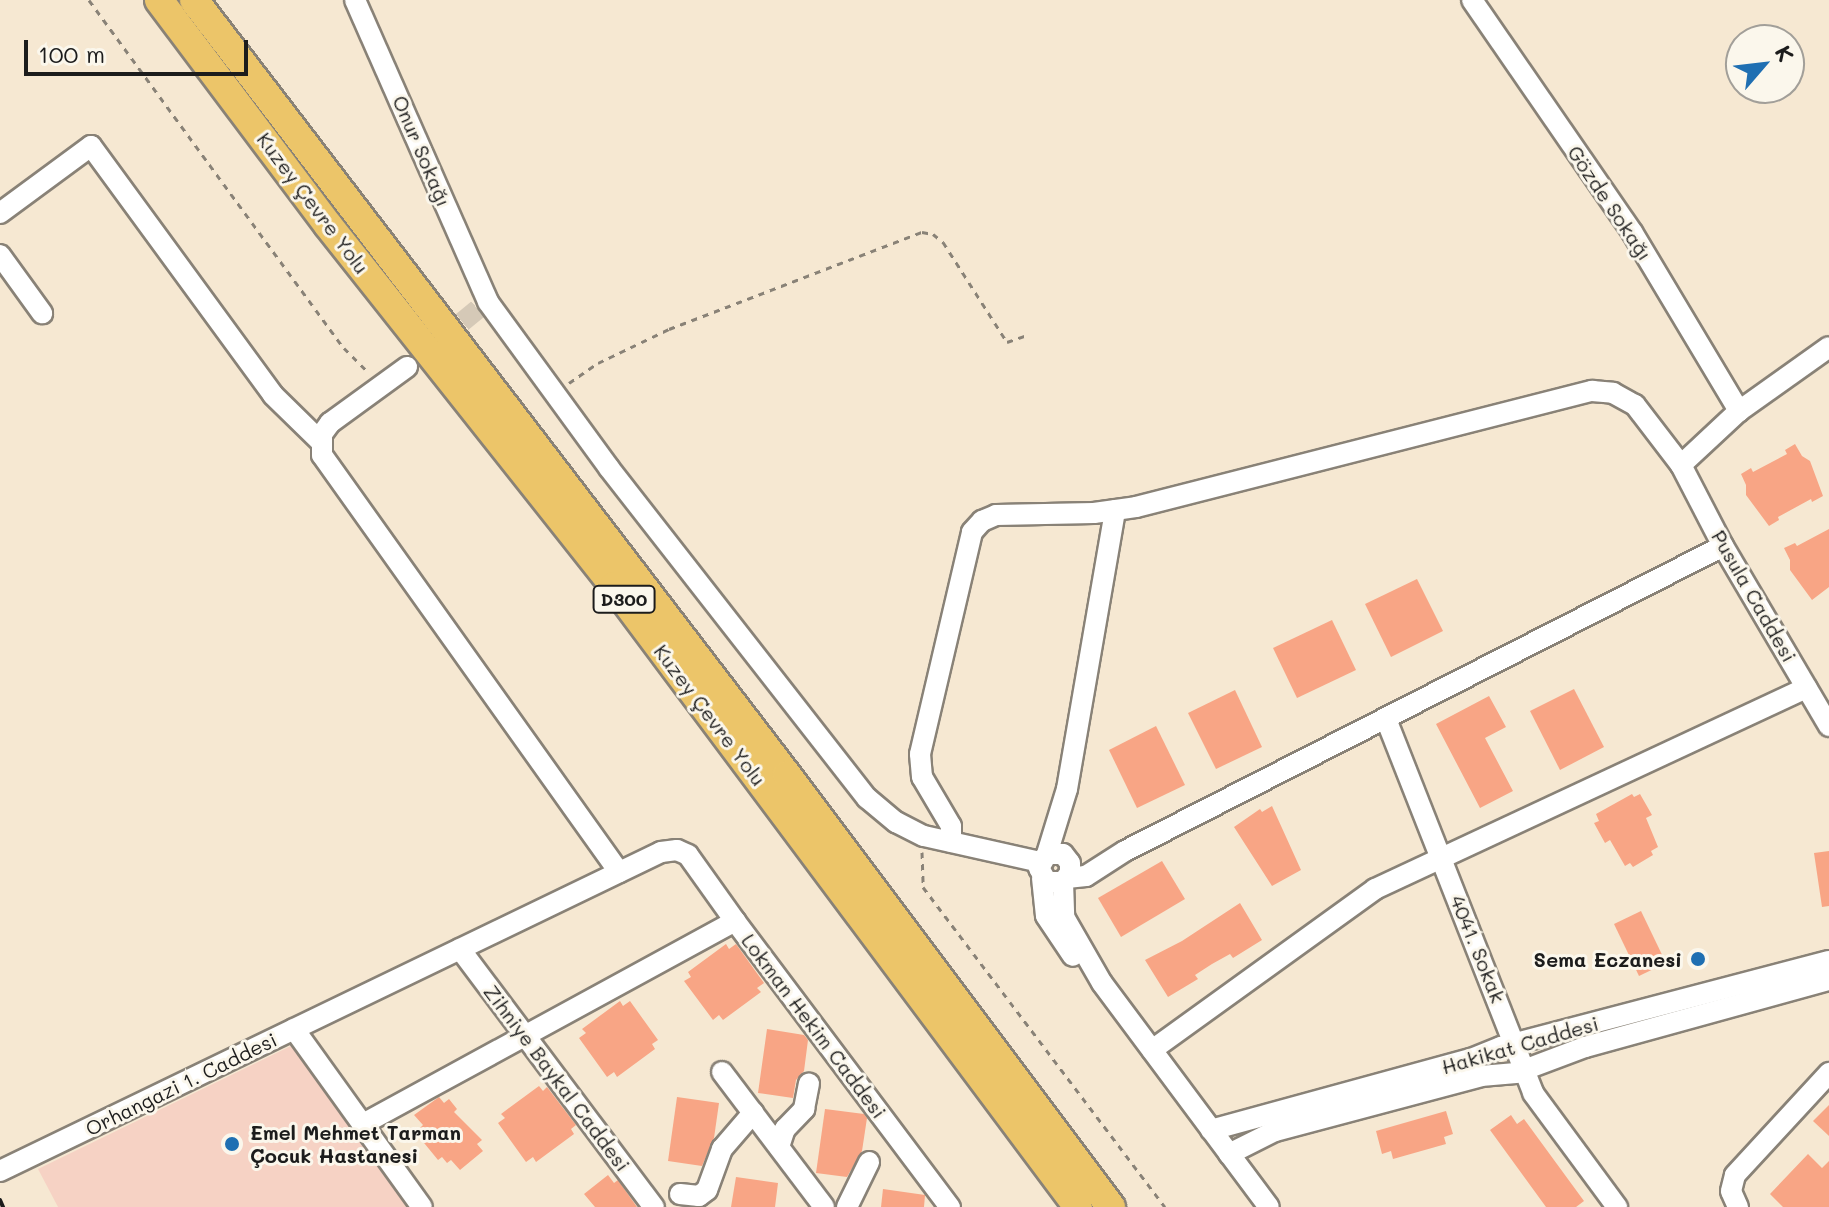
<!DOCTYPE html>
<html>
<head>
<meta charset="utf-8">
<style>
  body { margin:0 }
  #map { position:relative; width:1829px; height:1207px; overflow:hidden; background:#f6e8d2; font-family:Mali,sans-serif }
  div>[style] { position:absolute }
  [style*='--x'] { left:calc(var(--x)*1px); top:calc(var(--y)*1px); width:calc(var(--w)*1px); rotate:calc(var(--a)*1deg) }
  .built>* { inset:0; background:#f6d2c4 }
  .building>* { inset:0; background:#f8a585 }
  .minor-tunnel>* { height:20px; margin-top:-10px; transform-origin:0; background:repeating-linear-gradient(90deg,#d5c9b7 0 20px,transparent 0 30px) }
  .path>* { height:3px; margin-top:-1.5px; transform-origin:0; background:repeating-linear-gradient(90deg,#898277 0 6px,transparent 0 12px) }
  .roads { filter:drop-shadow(2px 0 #898277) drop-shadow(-2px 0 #898277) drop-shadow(0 2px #898277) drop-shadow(0 -2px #898277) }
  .minor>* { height:20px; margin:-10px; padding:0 10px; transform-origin:10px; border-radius:10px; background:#fff }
  .highway>* { height:28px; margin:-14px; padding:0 14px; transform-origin:14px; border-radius:14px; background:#ecc569 }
  .rail>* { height:4px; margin:-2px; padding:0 2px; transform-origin:2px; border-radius:2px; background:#1c1c1c }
  .dots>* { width:22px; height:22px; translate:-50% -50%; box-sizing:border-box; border:4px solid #fbf7ec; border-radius:50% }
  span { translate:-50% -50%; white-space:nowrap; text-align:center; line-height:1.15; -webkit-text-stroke:6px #fbf7ec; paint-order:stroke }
  .shield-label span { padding:2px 6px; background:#fbf7ec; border:2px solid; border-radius:6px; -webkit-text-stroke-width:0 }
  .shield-label { font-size:18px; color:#1c1c1c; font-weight:700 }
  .street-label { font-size:20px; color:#1c1c1c }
  .poi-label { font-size:20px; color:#1c1c1c; font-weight:700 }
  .right { translate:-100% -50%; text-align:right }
  .left { translate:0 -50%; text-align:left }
  .north { position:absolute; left:1725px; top:24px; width:80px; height:80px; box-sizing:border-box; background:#fbf7ec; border:2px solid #a29f99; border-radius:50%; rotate:62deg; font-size:22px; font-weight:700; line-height:32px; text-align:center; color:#1c1c1c }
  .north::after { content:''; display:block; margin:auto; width:28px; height:36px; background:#1f6fb2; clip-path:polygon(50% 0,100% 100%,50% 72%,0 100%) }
  .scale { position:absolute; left:24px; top:40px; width:224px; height:36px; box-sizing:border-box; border:4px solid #1c1c1c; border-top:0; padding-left:10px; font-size:24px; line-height:28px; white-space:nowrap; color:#1c1c1c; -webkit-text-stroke:6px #fbf7ec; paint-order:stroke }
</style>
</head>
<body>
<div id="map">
  <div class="built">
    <div style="clip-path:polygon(299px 1042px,422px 1207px,58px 1207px,38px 1169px)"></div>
  </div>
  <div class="building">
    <div style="clip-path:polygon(1795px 444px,1802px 456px,1810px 461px,1823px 496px,1812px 502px,1811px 499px,1778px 517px,1779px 520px,1769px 526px,1746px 495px,1746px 485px,1741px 474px,1751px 468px,1753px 472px,1787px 454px,1785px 450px)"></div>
    <div style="clip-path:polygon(1829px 529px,1829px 587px,1812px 600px,1790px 570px,1790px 560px,1784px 548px,1795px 543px,1797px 546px)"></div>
    <div style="clip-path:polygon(1417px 579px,1443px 631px,1391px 657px,1365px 604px)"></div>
    <div style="clip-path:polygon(1332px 620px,1356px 670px,1297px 698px,1273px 648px)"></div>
    <div style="clip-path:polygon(1574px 689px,1604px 747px,1560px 770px,1530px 711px)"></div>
    <div style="clip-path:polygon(1235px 690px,1262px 747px,1216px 769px,1188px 713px)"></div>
    <div style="clip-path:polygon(1489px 696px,1506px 727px,1485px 738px,1513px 791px,1480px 808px,1436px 724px)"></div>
    <div style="clip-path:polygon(1156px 726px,1185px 785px,1137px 808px,1109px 750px)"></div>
    <div style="clip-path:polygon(1632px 794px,1634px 797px,1640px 794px,1652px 815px,1646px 818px,1658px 847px,1651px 851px,1653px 855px,1633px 867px,1630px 863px,1625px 866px,1610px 840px,1605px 843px,1594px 823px,1599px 821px,1596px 814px)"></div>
    <div style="clip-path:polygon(1272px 806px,1301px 870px,1272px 886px,1234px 827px,1260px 809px,1262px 812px)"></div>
    <div style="clip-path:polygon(1829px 851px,1829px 906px,1822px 907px,1814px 853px)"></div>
    <div style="clip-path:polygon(1162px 861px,1185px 899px,1121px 937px,1098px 898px)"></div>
    <div style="clip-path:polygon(1240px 903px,1262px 940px,1233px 958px,1230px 954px,1212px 964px,1195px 975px,1198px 979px,1168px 997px,1145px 960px,1182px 941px)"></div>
    <div style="clip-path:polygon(1641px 911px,1666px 963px,1639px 976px,1614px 924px)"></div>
    <div style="clip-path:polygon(726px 944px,729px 949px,736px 944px,764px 983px,757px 988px,761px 992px,723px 1020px,719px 1015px,713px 1020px,684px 981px,691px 977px,688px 972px)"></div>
    <div style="clip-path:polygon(620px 1001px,623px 1006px,630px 1001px,658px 1040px,652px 1044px,655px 1049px,617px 1077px,614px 1072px,607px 1077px,579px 1038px,586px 1033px,582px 1029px)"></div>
    <div style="clip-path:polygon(767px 1029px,804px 1035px,808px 1040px,804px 1071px,796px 1080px,793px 1098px,758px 1093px)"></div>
    <div style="clip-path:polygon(539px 1086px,543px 1091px,547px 1087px,576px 1125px,571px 1129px,574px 1134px,536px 1162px,533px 1157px,526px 1162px,498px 1123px,505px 1118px,501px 1114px)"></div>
    <div style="clip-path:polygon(439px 1097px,444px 1103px,449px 1099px,457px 1109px,454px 1112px,482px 1140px,477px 1144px,483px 1151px,460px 1170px,451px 1160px,447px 1163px,442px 1157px,438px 1160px,420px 1138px,424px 1135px,419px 1129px,423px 1125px,414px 1115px)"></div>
    <div style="clip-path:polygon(677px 1097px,719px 1103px,714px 1138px,702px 1166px,668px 1161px)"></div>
    <div style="clip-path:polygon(1829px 1105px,1829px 1136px,1813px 1121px)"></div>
    <div style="clip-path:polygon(825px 1109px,864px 1114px,867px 1118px,862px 1151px,847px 1177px,816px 1173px)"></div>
    <div style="clip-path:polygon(1446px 1111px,1453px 1134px,1444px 1137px,1446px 1144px,1393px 1159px,1391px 1151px,1382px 1154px,1376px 1131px)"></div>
    <div style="clip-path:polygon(1511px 1115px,1517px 1124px,1524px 1119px,1584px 1201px,1576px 1207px,1546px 1207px,1490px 1130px)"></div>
    <div style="clip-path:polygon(1808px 1154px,1822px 1168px,1829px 1161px,1829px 1207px,1783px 1207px,1770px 1194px)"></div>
    <div style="clip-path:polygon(608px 1175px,614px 1183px,618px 1180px,637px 1207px,595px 1207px,584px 1194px)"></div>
    <div style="clip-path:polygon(736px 1177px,778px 1183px,775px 1207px,731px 1207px)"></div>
    <div style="clip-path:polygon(883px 1189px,925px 1195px,924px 1207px,881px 1207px)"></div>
  </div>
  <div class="minor-tunnel">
    <div style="--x:439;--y:341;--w:52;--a:-39.5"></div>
  </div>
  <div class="path">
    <div style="--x:89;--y:0;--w:431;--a:53.8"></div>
    <div style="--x:344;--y:348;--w:34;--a:45"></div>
    <div style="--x:569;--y:383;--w:35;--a:-35"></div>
    <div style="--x:598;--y:363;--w:79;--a:-25.6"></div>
    <div style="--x:669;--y:329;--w:271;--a:-21"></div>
    <div style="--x:922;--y:232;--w:11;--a:10"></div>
    <div style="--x:933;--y:234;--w:13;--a:39"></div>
    <div style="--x:943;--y:242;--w:119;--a:57.4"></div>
    <div style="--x:1007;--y:342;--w:21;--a:-19"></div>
    <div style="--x:922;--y:852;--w:35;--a:88"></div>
    <div style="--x:923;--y:887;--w:401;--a:52.9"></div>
  </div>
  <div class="roads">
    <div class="minor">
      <div style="--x:355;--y:0;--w:330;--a:66.2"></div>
      <div style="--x:488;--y:302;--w:205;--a:53.9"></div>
      <div style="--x:609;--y:468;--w:419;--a:52"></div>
      <div style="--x:867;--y:798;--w:38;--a:40"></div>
      <div style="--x:896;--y:822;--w:31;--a:27"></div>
      <div style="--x:924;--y:836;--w:119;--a:12.6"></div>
      <div style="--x:1472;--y:0;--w:282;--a:55.4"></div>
      <div style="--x:1632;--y:232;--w:209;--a:59.1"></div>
      <div style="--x:0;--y:213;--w:113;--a:-36.4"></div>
      <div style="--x:91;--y:146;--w:308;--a:53.8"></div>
      <div style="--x:273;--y:395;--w:66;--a:44.4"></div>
      <div style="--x:0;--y:255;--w:72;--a:54.1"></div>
      <div style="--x:407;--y:367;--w:95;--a:144"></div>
      <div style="--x:330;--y:423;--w:14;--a:126"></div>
      <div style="--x:322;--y:434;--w:21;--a:90"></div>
      <div style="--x:322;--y:455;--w:512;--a:54.54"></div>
      <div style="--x:1681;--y:465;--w:79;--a:-43"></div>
      <div style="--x:1739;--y:411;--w:110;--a:-35.4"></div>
      <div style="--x:1386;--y:719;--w:402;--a:68.5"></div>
      <div style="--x:1533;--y:1093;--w:142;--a:53.6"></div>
      <div style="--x:951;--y:842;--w:16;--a:-90"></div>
      <div style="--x:951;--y:826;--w:57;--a:-120.6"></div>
      <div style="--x:922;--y:777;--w:23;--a:-95"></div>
      <div style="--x:920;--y:754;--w:228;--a:-76.8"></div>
      <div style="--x:972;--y:532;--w:15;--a:-48"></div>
      <div style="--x:982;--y:521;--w:15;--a:-23"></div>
      <div style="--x:996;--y:515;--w:98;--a:-1.2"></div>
      <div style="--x:1094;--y:513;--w:42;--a:-8.1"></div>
      <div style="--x:1136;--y:507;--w:471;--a:-14.3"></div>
      <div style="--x:1592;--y:391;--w:21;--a:5"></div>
      <div style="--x:1613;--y:393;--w:25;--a:29"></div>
      <div style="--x:1635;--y:405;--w:76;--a:52.5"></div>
      <div style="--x:1681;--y:465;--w:91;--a:62.6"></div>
      <div style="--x:1723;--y:546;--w:209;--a:59.5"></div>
      <div style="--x:1047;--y:854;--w:16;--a:0"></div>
      <div style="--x:1063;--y:854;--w:11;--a:52"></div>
      <div style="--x:1070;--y:863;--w:10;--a:90"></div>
      <div style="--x:1070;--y:873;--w:11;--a:128"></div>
      <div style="--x:1063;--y:882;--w:16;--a:180"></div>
      <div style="--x:1047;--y:882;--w:16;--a:-120"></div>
      <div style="--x:1039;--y:868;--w:16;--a:-60"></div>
      <div style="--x:1047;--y:854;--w:68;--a:-72.9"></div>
      <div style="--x:1067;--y:789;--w:283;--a:-80.2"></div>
      <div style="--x:1042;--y:878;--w:38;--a:84"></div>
      <div style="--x:1046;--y:916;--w:48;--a:56"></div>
      <div style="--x:1067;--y:878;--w:19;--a:-6"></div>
      <div style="--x:1086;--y:876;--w:46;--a:-32.7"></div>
      <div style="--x:1125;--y:851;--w:671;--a:-27.02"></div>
      <div style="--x:1063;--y:882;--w:35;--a:88"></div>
      <div style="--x:1064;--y:917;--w:76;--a:60.1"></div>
      <div style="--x:1102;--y:983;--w:279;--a:53.3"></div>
      <div style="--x:460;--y:949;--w:323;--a:53.1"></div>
      <div style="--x:294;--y:1029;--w:219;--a:54.3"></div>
      <div style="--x:1152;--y:1050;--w:275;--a:-35.8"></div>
      <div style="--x:1375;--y:889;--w:476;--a:-25"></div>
      <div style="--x:722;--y:1072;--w:169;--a:52.9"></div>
      <div style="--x:363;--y:1124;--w:424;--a:-28.6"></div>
      <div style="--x:735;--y:921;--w:358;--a:53.1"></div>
      <div style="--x:1211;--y:1130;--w:270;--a:-15.3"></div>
      <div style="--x:1471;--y:1059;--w:32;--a:-22"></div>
      <div style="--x:1501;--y:1047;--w:339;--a:-14.7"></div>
      <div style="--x:779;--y:1147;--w:19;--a:-72"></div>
      <div style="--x:785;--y:1129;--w:28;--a:-46"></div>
      <div style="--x:804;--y:1109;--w:26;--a:-79"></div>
      <div style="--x:1229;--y:1154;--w:51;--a:-26.6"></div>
      <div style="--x:1275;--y:1131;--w:213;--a:-14.9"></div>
      <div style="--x:1481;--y:1076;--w:35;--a:-5"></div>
      <div style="--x:1516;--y:1073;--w:74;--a:-20.6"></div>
      <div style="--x:1585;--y:1047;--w:253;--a:-15.4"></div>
      <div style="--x:0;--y:1171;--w:734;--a:-25.76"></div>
      <div style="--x:661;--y:852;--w:16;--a:-7"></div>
      <div style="--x:677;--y:850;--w:12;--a:24"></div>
      <div style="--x:688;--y:855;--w:81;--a:54.5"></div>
      <div style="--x:680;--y:1194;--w:19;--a:6"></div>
      <div style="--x:699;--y:1196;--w:10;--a:-37"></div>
      <div style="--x:707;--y:1190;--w:44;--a:-69.9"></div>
      <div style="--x:722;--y:1149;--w:48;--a:-49.3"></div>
      <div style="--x:847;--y:1207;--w:50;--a:-63.9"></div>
      <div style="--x:1738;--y:1207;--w:17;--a:-114"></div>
      <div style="--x:1731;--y:1191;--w:16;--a:-76"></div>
      <div style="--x:1735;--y:1175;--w:139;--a:-47.3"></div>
    </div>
    <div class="highway">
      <div style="--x:159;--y:0;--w:281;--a:53.1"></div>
      <div style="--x:328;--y:225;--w:461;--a:51.6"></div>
      <div style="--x:614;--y:586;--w:775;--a:53.23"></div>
      <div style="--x:194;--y:0;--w:976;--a:52.58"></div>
      <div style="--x:787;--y:775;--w:540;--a:53.13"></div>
    </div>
  </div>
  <div class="rail">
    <div style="--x:0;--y:1200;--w:8;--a:67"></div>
  </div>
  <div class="dots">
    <div style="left:1698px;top:959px;background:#1f6fb2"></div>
    <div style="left:232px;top:1144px;background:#1f6fb2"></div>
  </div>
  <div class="shield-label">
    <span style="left:624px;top:599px">D300</span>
  </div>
  <div class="street-label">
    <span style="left:422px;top:151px;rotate:67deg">Onur Sokağı</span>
    <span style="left:313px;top:203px;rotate:53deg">Kuzey Çevre Yolu</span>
    <span style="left:1610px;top:203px;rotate:56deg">Gözde Sokağı</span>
    <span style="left:1754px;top:596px;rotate:60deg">Pusula Caddesi</span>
    <span style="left:710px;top:715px;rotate:53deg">Kuzey Çevre Yolu</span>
    <span style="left:1478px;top:949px;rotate:68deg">4041. Sokak</span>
    <span style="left:814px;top:1026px;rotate:53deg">Lokman Hekim Caddesi</span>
    <span style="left:1520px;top:1045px;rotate:-16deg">Hakikat Caddesi</span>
    <span style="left:557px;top:1078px;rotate:53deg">Zihniye Baykal Caddesi</span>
    <span style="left:181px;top:1084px;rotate:-26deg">Orhangazi 1. Caddesi</span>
  </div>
  <div class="poi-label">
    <span class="right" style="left:1682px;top:959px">Sema Eczanesi</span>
    <span class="left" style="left:250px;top:1144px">Emel Mehmet Tarman<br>Çocuk Hastanesi</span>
  </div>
  <div class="north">K</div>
  <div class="scale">100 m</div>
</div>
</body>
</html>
